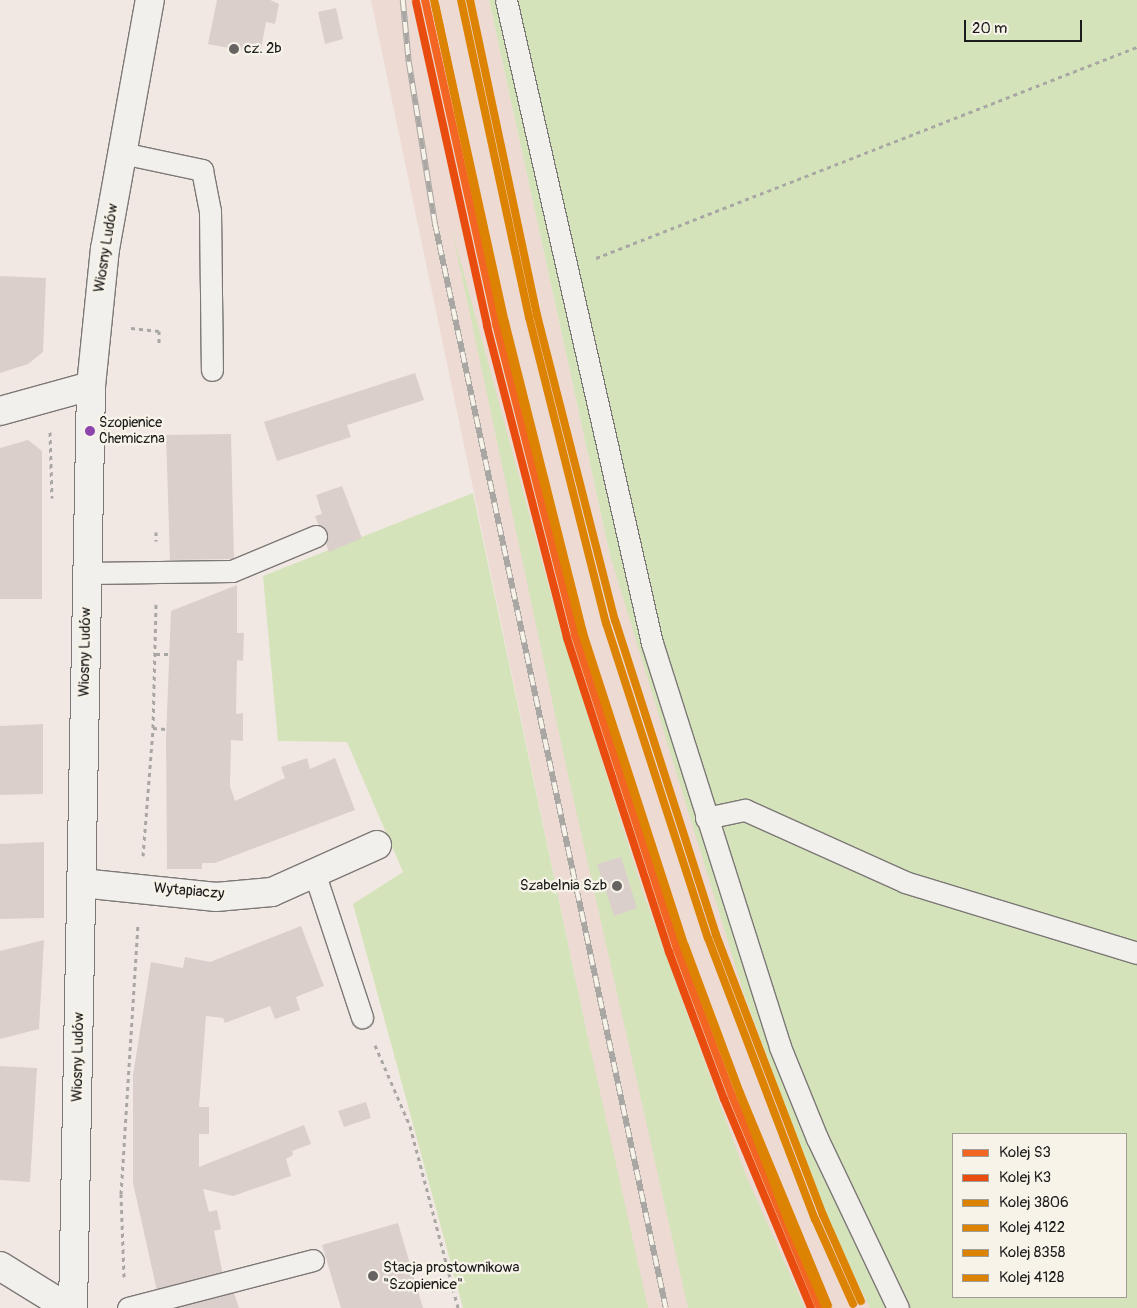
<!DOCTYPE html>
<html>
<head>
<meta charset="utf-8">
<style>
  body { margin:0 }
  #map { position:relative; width:1137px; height:1308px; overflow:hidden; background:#f2e8e3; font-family:Pangolin,sans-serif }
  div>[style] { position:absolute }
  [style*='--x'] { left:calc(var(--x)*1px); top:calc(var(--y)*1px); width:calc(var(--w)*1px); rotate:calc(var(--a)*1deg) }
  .built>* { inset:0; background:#ecdad3 }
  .green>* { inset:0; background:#d4e3ba }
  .building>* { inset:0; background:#dbcfcc }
  .path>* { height:3px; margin-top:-1.5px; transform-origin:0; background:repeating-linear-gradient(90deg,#a9a7a4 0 4px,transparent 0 8px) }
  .roads { filter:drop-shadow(1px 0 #7c7876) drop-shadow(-1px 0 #7c7876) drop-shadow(0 1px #7c7876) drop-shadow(0 -1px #7c7876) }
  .service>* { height:21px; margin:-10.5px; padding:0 10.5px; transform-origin:10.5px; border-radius:10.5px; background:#f2f0ec }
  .minor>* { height:28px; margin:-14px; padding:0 14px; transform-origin:14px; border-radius:14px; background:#f2f0ec }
  .tertiary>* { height:28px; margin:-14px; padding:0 14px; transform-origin:14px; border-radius:14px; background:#f2f0ec }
  .rail>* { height:5.5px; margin-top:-2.75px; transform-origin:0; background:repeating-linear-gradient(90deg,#f7f3e8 0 11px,#a9a7a4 0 22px); box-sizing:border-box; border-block:1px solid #a9a7a4 }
  .rail-1>* { height:8px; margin:-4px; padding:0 4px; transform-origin:4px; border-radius:4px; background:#f26522 }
  .rail-2>* { height:8px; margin:-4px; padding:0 4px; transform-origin:4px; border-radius:4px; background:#e84d0f }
  .rail-3>* { height:8px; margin:-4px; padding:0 4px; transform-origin:4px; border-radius:4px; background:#dd8304 }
  .rail-4>* { height:8px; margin:-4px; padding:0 4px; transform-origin:4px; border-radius:4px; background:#dd8304 }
  .rail-5>* { height:8px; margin:-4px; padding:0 4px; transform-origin:4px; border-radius:4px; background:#dd8304 }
  .rail-6>* { height:8px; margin:-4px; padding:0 4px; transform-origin:4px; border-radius:4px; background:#dd8304 }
  .dots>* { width:14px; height:14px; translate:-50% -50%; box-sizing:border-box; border:2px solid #f7f3e8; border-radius:50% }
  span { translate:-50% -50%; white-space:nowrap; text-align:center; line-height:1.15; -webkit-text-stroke:4.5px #f7f3e8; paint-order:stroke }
  .bus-label { font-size:14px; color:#1c1c1c }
  .left { translate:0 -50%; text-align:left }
  .poi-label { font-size:15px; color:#1c1c1c }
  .right { translate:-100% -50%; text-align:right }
  .street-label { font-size:15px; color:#1c1c1c }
  .legend { position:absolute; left:952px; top:1133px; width:175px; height:165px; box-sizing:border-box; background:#f7f3e8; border:1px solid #9f9d96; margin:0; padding:6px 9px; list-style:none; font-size:15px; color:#1c1c1c }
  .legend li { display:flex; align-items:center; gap:10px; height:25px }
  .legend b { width:25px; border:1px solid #9f9d96 }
  .scale { position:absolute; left:964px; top:20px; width:118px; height:22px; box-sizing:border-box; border:2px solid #1c1c1c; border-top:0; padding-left:6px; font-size:15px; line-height:18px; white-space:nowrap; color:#1c1c1c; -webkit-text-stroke:4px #f7f3e8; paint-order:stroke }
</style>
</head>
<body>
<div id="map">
  <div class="built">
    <div style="clip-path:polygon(371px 0,489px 0,610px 555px,928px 1308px,639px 1308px,586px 1029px)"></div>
  </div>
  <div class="green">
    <div style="clip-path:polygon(evenodd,489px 0,1137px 0,1137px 1308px,870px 1308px,827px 1220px,744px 994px,610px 555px,489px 0,953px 1134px,1126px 1134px,1126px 1297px,953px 1297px,953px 1134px)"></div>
    <div style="clip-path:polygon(452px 230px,559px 624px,644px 895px,745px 1173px,805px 1308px,688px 1308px,568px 775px)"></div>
    <div style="clip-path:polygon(473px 493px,586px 1029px,648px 1308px,463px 1308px,353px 904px,403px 872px,347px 742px,278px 741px,263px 576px)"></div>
  </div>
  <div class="building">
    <div style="clip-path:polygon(217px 0,270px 0,279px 4px,275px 24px,266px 22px,260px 54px,208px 44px)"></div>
    <div style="clip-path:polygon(336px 8px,343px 39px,325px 44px,318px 12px)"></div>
    <div style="clip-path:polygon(0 276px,46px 278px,43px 352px,28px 364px,0 373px)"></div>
    <div style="clip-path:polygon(415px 373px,424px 400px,347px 425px,351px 437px,277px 461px,264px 422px)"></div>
    <div style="clip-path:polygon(231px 434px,234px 559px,170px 560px,166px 435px)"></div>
    <div style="clip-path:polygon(28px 440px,42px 451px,42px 599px,0 599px,0 448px)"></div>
    <div style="clip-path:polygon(342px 486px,362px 538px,329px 552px,315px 516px,322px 514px,316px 495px)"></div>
    <div style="clip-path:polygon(237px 585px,237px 633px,244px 633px,243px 661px,237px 660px,236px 714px,243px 713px,243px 741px,231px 740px,230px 786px,235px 801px,285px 778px,281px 767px,307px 758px,310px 769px,335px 758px,355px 810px,215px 863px,202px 863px,202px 869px,167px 869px,166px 738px,171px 611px)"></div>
    <div style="clip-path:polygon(43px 724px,43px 794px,0 795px,0 726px)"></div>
    <div style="clip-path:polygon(44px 842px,44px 918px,0 919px,0 844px)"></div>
    <div style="clip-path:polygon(621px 857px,637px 908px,614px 916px,597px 864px)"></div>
    <div style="clip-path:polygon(301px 926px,324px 986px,296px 997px,300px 1010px,275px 1019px,270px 1006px,225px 1023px,223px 1018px,206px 1016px,199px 1107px,209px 1107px,209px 1134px,199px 1134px,199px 1167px,304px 1125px,311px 1144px,292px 1151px,293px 1155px,286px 1159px,291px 1176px,233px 1196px,203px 1189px,209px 1212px,217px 1210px,221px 1229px,214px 1231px,223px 1275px,157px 1291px,133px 1183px,133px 1075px,151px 962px,183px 968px,185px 957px,210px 962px)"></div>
    <div style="clip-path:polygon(44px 940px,39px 1029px,0 1039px,0 951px)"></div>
    <div style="clip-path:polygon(0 1066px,37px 1068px,30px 1182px,0 1180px)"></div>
    <div style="clip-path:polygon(366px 1102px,371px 1118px,344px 1127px,338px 1111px)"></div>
    <div style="clip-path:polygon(398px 1223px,423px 1308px,341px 1308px,322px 1245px)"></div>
    <div style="clip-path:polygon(233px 1290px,239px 1308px,171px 1308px,171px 1307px)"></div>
  </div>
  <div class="path">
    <div style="--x:596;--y:258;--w:581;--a:-21.31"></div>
    <div style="--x:131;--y:328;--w:28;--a:6"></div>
    <div style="--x:159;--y:331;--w:15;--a:90"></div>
    <div style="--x:50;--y:432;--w:66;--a:88.3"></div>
    <div style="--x:156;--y:532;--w:9;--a:90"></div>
    <div style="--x:156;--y:654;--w:14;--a:0"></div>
    <div style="--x:153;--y:728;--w:13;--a:4"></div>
    <div style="--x:143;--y:856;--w:128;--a:-85.5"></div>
    <div style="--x:153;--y:728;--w:126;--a:-88.6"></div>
    <div style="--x:375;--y:1045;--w:88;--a:66.6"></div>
    <div style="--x:410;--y:1126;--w:188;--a:75.2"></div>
    <div style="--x:124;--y:1277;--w:83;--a:-92.1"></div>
    <div style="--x:121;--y:1194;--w:271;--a:-86.4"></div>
  </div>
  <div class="roads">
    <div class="service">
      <div style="--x:506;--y:0;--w:659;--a:77.21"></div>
      <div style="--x:652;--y:643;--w:424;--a:72.4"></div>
      <div style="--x:780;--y:1047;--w:98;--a:67.9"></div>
      <div style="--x:817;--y:1138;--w:188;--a:64.5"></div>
      <div style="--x:122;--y:153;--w:82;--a:12"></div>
      <div style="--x:202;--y:170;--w:42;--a:79"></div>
      <div style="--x:210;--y:211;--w:159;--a:89.3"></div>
      <div style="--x:87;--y:573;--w:145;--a:-0.8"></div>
      <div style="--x:232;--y:571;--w:91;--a:-22.6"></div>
      <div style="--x:706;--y:818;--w:40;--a:-12"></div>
      <div style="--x:745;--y:810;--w:175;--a:24.2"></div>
      <div style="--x:905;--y:882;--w:243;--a:17"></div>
      <div style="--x:315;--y:875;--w:150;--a:71.7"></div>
      <div style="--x:128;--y:1308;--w:191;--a:-14.5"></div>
    </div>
    <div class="minor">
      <div style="--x:0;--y:411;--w:94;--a:-15.4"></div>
      <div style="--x:81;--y:883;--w:136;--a:5.9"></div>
      <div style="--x:216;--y:897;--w:56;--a:-5.1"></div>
      <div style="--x:272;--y:892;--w:115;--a:-24.1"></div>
      <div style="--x:0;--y:1266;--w:80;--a:31.7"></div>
    </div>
    <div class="tertiary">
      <div style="--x:73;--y:1308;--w:922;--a:-88.88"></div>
      <div style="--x:91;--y:386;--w:138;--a:-84.2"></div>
      <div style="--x:105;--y:249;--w:253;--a:-79.8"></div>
    </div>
  </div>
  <div class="rail">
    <div style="--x:403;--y:0;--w:62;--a:84.5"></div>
    <div style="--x:409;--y:62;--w:163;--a:80.8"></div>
    <div style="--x:435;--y:223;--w:1109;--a:77.98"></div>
  </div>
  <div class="rail-1">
    <div style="--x:425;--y:0;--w:332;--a:77.6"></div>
    <div style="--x:496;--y:324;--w:321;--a:75.7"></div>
    <div style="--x:575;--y:635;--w:330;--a:72"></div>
    <div style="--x:677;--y:949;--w:157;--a:69.5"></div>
    <div style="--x:732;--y:1096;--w:230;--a:67.5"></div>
  </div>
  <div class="rail-2">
    <div style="--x:416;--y:2;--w:332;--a:77.6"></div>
    <div style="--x:487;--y:326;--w:322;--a:75.6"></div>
    <div style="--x:567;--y:638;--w:330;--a:72"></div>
    <div style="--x:669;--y:952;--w:157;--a:69.5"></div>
    <div style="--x:724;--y:1099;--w:226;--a:67.4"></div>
  </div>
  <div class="rail-3">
    <div style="--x:434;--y:0;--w:330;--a:77.6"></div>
    <div style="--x:505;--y:322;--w:321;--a:75.9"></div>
    <div style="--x:583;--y:633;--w:329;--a:72"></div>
    <div style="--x:685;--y:946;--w:157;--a:69.5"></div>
    <div style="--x:740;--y:1093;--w:230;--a:67.5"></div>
  </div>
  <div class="rail-4">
    <div style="--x:461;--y:0;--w:324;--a:77.9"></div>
    <div style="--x:529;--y:317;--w:316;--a:75.9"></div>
    <div style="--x:606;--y:623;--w:331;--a:72.1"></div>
    <div style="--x:708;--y:938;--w:301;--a:69.2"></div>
    <div style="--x:815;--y:1219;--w:93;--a:65.9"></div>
  </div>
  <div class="rail-5">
    <div style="--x:435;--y:4;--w:326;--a:78"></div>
    <div style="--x:503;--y:323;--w:317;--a:75.7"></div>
    <div style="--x:581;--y:630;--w:333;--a:72"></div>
    <div style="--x:684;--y:947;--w:301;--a:69.2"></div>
    <div style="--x:791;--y:1228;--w:87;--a:66.4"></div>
  </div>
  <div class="rail-6">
    <div style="--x:470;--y:0;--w:322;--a:78"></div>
    <div style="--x:537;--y:315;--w:315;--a:75.7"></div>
    <div style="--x:615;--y:620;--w:331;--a:72.2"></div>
    <div style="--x:716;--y:935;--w:300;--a:69.1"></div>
    <div style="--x:823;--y:1215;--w:94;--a:66.2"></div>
  </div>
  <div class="dots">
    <div style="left:234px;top:49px;background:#676362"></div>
    <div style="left:90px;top:431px;background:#8e44ad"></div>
    <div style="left:617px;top:886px;background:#676362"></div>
    <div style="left:373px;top:1276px;background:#676362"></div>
  </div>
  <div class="bus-label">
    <span class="left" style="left:99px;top:431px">Szopienice<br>Chemiczna</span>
  </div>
  <div class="poi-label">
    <span class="left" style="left:244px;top:49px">cz. 2b</span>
    <span class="right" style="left:607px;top:886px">Szabelnia Szb</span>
    <span class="left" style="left:383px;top:1276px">Stacja prostownikowa<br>"Szopienice"</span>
  </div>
  <div class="street-label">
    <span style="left:106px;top:248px;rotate:-81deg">Wiosny Ludów</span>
    <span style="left:85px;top:652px;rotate:-89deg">Wiosny Ludów</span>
    <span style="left:189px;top:891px;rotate:5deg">Wytapiaczy</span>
    <span style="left:78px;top:1057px;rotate:-89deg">Wiosny Ludów</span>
  </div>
  <ul class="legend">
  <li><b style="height:6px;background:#f26522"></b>Kolej S3</li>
  <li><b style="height:6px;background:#e84d0f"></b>Kolej K3</li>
  <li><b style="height:6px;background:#dd8304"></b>Kolej 3806</li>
  <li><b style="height:6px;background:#dd8304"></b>Kolej 4122</li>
  <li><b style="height:6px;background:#dd8304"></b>Kolej 8358</li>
  <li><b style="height:6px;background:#dd8304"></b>Kolej 4128</li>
  </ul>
  <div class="scale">20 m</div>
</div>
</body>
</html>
